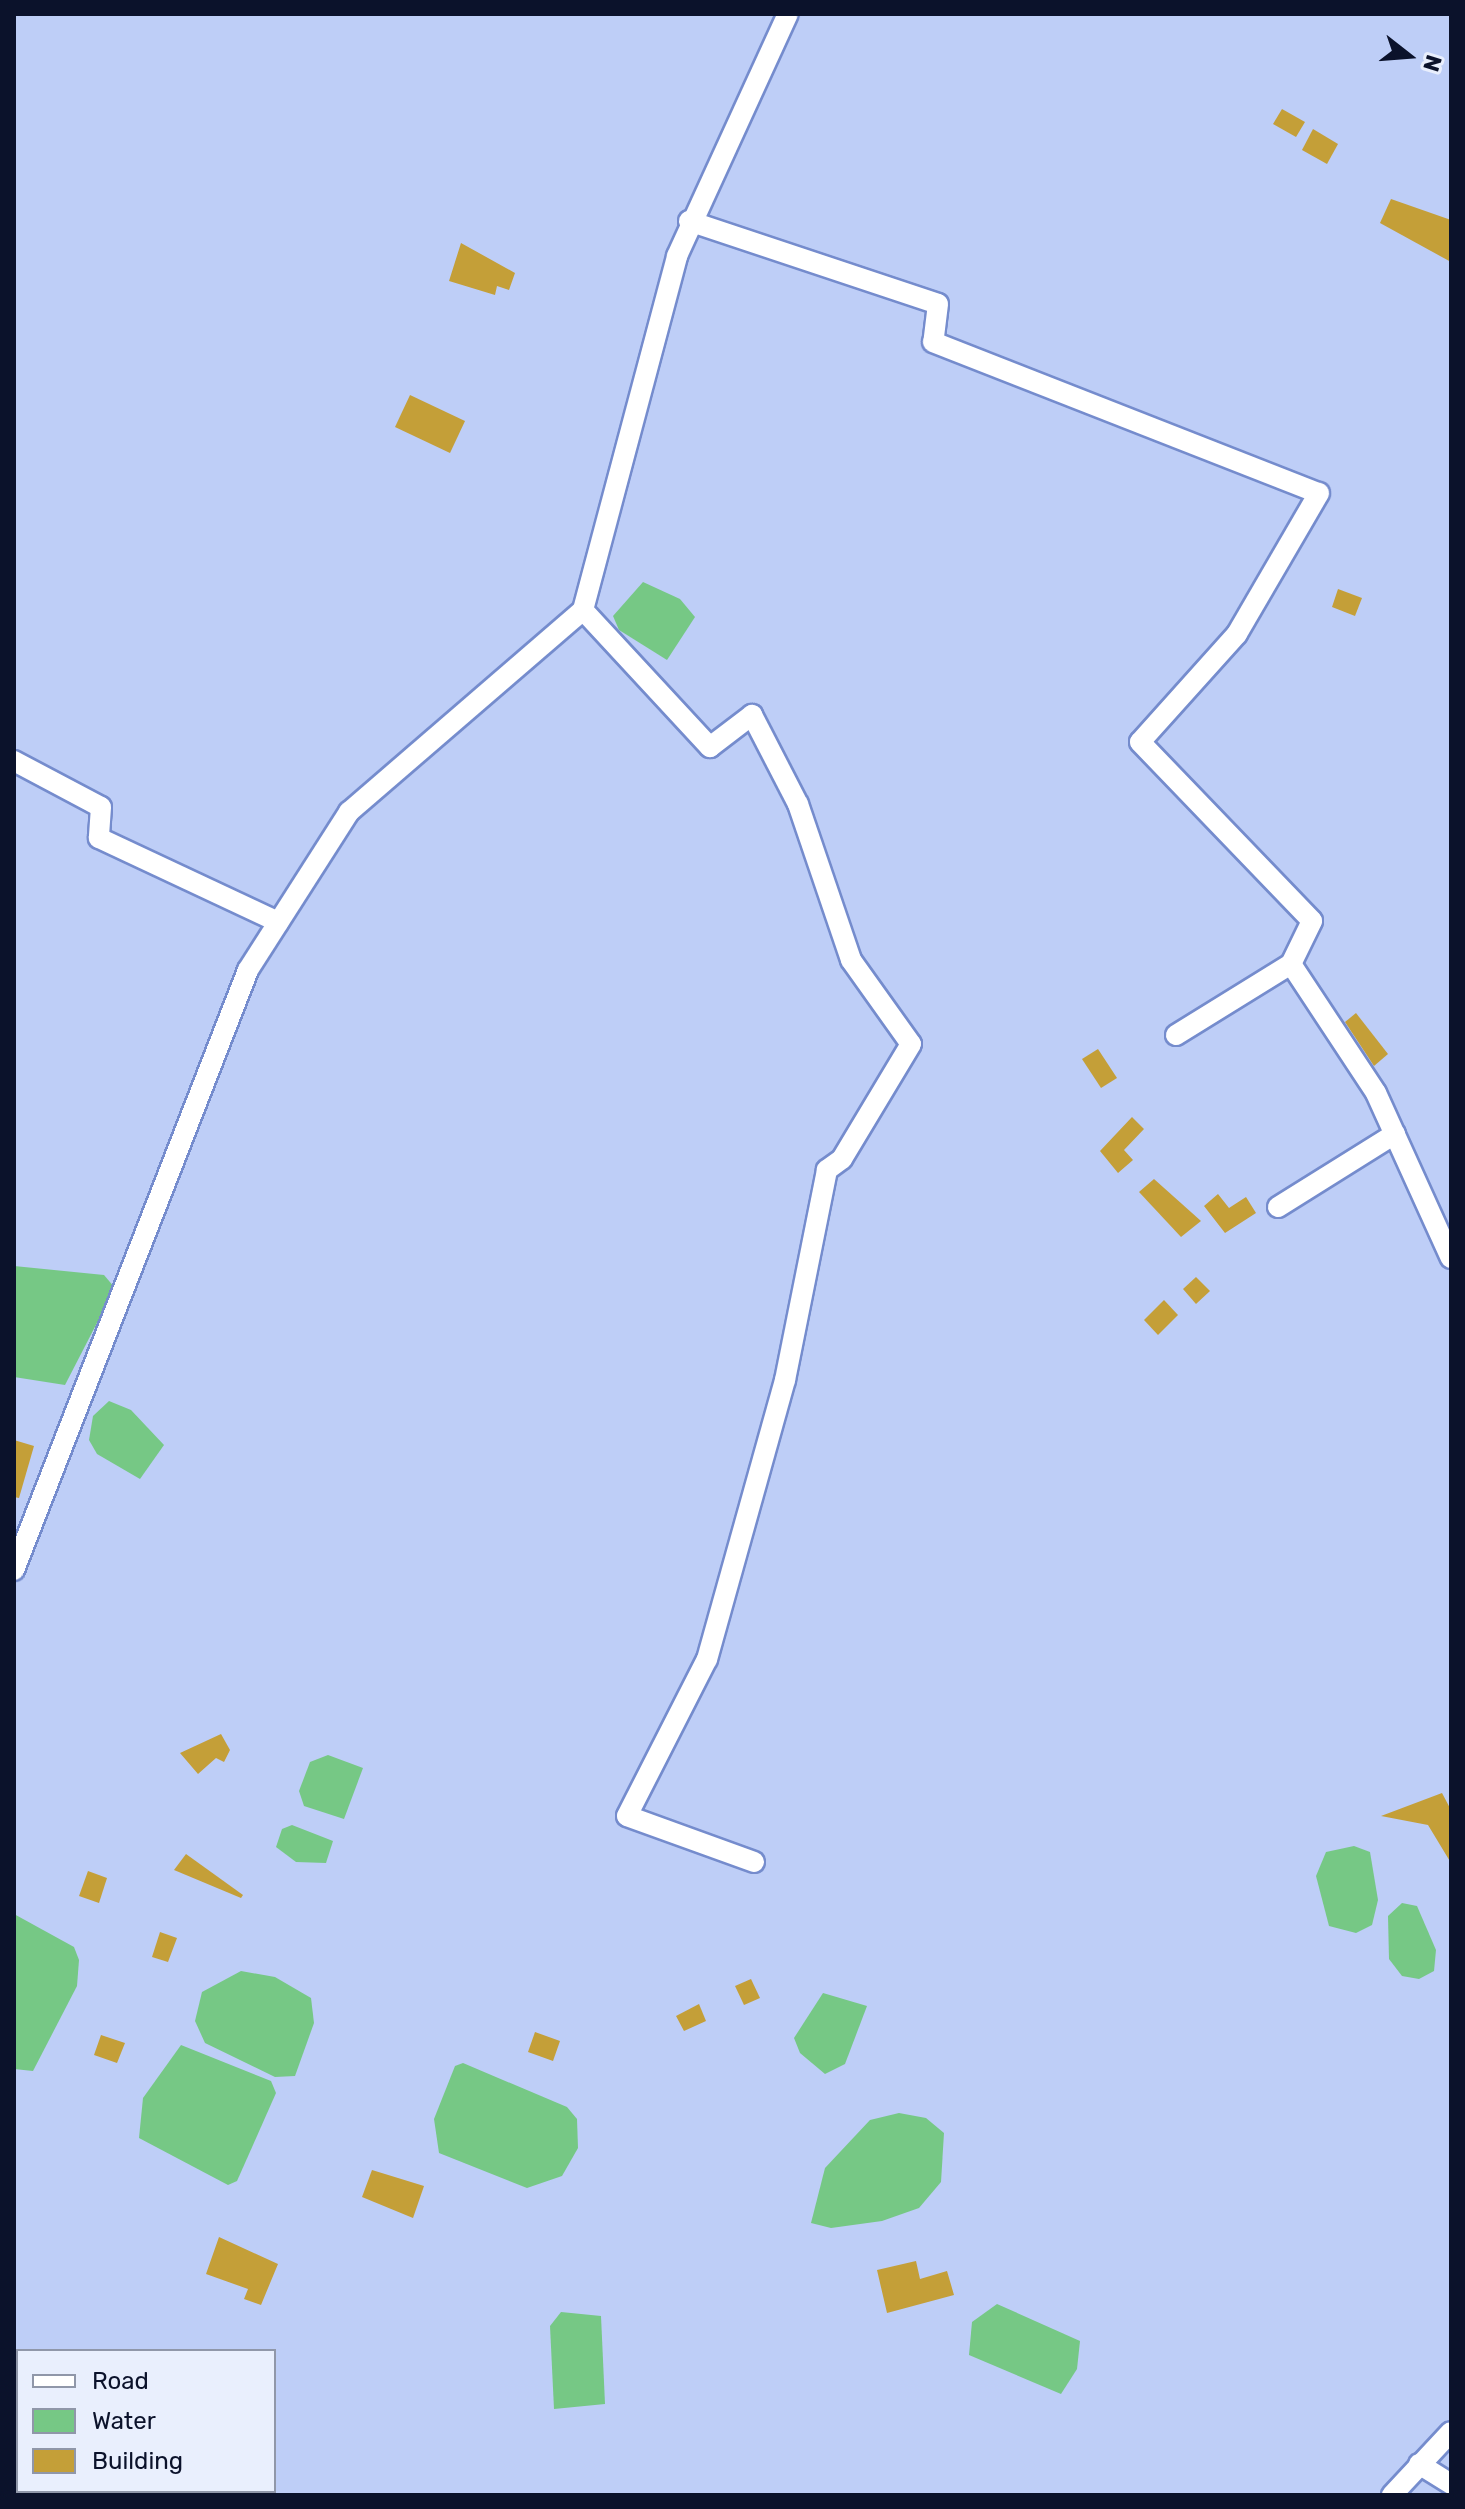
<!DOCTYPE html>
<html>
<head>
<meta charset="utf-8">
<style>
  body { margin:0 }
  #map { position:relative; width:1465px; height:2509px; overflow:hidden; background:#becef7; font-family:Rubik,sans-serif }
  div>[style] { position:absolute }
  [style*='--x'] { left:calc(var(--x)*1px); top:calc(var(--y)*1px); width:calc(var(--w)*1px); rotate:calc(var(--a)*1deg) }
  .water>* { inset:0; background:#76c885 }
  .building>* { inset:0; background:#c49f38 }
  .roads { filter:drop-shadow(2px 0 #758ccd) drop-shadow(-2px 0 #758ccd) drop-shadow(0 2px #758ccd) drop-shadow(0 -2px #758ccd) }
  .street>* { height:20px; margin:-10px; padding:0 10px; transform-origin:10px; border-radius:10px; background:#fff }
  span { translate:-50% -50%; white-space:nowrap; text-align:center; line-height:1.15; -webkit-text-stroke:7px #e9effd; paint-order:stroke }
  .frame { position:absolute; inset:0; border:16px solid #0b122b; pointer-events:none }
  .legend { position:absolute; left:16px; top:2349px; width:260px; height:144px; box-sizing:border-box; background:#e9effd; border:2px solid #9097a9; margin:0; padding:10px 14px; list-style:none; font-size:24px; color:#0b122b }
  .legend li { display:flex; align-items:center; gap:16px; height:40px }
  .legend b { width:40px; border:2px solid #9097a9 }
  .north { position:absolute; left:1369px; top:16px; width:80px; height:80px; -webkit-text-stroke:6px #e9effd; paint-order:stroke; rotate:107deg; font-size:22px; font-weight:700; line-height:32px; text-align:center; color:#0b122b }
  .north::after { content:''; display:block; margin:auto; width:28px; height:36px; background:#0b122b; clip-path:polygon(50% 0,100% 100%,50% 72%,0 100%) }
</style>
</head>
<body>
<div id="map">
  <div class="water">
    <div style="clip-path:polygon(643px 582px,680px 599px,695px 617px,667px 660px,619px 630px,613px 616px)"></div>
    <div style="clip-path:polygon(14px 1266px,104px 1275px,115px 1288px,65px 1385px,14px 1377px)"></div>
    <div style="clip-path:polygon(109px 1401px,131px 1410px,164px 1445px,140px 1479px,97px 1454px,89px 1440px,93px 1416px)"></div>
    <div style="clip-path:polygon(328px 1755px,363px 1768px,344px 1819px,304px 1806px,299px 1791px,310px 1762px)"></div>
    <div style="clip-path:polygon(292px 1825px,333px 1841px,326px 1863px,296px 1862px,276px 1847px,282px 1829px)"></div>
    <div style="clip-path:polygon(1354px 1846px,1370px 1852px,1378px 1900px,1372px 1925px,1356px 1933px,1329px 1926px,1316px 1876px,1326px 1852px)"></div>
    <div style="clip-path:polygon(1402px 1903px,1417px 1906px,1436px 1950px,1434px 1971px,1419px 1979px,1402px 1976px,1389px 1959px,1388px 1916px)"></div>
    <div style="clip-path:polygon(14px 1914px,74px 1947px,79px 1960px,77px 1986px,33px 2071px,14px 2069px)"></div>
    <div style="clip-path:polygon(241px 1971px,275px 1977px,311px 1998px,314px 2023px,295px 2076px,275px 2077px,205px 2043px,195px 2021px,202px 1992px)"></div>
    <div style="clip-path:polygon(823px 1993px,867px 2006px,845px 2064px,825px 2074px,800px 2053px,794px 2038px)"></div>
    <div style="clip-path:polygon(181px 2045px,271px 2081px,276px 2093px,237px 2181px,228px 2185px,139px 2138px,143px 2098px)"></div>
    <div style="clip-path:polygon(463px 2063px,567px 2107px,577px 2119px,578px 2148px,562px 2176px,527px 2188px,439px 2153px,434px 2119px,455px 2066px)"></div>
    <div style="clip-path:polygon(899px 2113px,926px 2118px,944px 2133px,941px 2182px,919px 2208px,882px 2221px,831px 2228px,811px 2223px,825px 2168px,870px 2120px)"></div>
    <div style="clip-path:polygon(997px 2304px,1080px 2341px,1077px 2369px,1061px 2394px,969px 2355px,972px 2322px)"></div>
    <div style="clip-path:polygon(561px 2312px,601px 2316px,605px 2404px,554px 2409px,550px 2326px)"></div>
  </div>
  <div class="building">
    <div style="clip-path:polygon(1282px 109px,1305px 122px,1296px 137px,1273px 124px)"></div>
    <div style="clip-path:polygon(1313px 129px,1338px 144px,1327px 164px,1302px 150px)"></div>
    <div style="clip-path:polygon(1391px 199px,1451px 220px,1451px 262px,1380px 223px)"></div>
    <div style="clip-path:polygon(461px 243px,515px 273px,509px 290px,497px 286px,495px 295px,449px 281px)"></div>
    <div style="clip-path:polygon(410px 395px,465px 421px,450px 453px,395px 427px)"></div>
    <div style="clip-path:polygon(1338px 589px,1362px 598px,1355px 616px,1332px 607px)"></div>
    <div style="clip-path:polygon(1356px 1013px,1388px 1054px,1374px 1066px,1345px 1022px)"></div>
    <div style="clip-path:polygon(1098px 1049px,1117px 1078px,1101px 1088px,1082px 1059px)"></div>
    <div style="clip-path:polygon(1132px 1117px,1144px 1129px,1124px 1150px,1133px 1160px,1118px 1173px,1100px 1151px)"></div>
    <div style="clip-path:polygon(1154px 1179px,1201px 1221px,1181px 1237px,1139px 1192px)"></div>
    <div style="clip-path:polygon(1218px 1194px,1229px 1208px,1246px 1197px,1256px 1213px,1225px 1233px,1204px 1206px)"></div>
    <div style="clip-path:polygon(1196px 1277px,1210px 1291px,1196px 1304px,1183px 1289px)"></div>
    <div style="clip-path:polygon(1164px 1300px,1178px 1315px,1158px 1335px,1144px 1320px)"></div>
    <div style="clip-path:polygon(14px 1440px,34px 1446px,19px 1498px,14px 1497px)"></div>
    <div style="clip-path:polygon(221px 1734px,230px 1750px,224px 1762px,216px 1758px,198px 1774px,180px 1753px)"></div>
    <div style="clip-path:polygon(1442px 1793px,1451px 1810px,1451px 1863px,1428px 1825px,1381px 1816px)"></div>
    <div style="clip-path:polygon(186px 1854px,243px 1895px,241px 1898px,174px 1870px)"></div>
    <div style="clip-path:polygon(88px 1871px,107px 1878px,99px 1903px,79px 1896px)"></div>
    <div style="clip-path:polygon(160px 1932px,177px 1938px,168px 1962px,152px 1957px)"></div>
    <div style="clip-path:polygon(751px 1979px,760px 1998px,744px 2005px,735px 1986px)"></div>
    <div style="clip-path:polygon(699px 2004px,706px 2021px,684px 2031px,676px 2016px)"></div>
    <div style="clip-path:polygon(535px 2032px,560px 2041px,553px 2061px,528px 2052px)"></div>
    <div style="clip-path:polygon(101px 2035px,125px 2043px,117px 2063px,94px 2055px)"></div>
    <div style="clip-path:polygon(372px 2170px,424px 2186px,413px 2218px,362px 2197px)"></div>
    <div style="clip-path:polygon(219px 2237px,278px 2264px,261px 2305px,244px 2299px,248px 2289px,206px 2274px)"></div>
    <div style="clip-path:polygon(916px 2261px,920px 2279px,947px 2271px,954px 2295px,887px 2313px,877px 2270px)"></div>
  </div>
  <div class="roads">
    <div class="street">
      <div style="--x:689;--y:221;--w:262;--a:18.4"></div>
      <div style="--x:938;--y:304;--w:38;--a:97"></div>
      <div style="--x:933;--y:342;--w:414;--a:21.4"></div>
      <div style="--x:1319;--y:493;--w:163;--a:120.2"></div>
      <div style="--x:1237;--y:634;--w:145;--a:131.9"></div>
      <div style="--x:1140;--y:742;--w:248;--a:46.1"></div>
      <div style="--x:1312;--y:921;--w:48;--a:116"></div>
      <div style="--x:1291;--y:964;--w:154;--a:56.6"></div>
      <div style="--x:1376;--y:1093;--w:181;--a:65.6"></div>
      <div style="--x:583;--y:610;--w:187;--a:47.2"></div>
      <div style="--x:710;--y:747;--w:53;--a:-37.3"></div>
      <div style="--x:752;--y:715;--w:100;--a:62.7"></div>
      <div style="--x:798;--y:804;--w:165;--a:71.2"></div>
      <div style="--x:851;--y:960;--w:103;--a:54.5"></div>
      <div style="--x:911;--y:1044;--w:134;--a:121"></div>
      <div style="--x:842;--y:1159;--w:19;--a:144"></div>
      <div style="--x:827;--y:1170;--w:214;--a:101.3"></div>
      <div style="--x:785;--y:1380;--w:290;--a:105.6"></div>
      <div style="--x:707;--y:1659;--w:176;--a:117"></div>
      <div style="--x:627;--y:1816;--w:135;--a:19.9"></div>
      <div style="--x:14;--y:761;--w:98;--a:27.9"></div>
      <div style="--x:101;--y:807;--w:31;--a:94"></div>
      <div style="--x:99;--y:838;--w:198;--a:25.1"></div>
      <div style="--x:1176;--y:1035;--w:135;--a:-31.7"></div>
      <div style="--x:1278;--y:1207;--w:138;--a:-32"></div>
      <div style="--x:14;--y:1570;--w:644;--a:-68.69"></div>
      <div style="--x:248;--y:970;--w:188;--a:-57.4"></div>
      <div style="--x:349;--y:812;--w:309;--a:-40.8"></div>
      <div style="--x:583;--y:610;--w:366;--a:-75.1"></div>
      <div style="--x:677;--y:256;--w:266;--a:-65.4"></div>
      <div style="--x:1419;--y:2464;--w:38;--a:32"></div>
      <div style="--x:1392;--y:2495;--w:86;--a:-46.9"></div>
    </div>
  </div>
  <div class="frame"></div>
  <ul class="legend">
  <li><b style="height:10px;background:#fff"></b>Road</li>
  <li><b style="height:22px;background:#76c885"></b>Water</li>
  <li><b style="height:22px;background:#c49f38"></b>Building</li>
  </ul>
  <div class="north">N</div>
</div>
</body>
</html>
